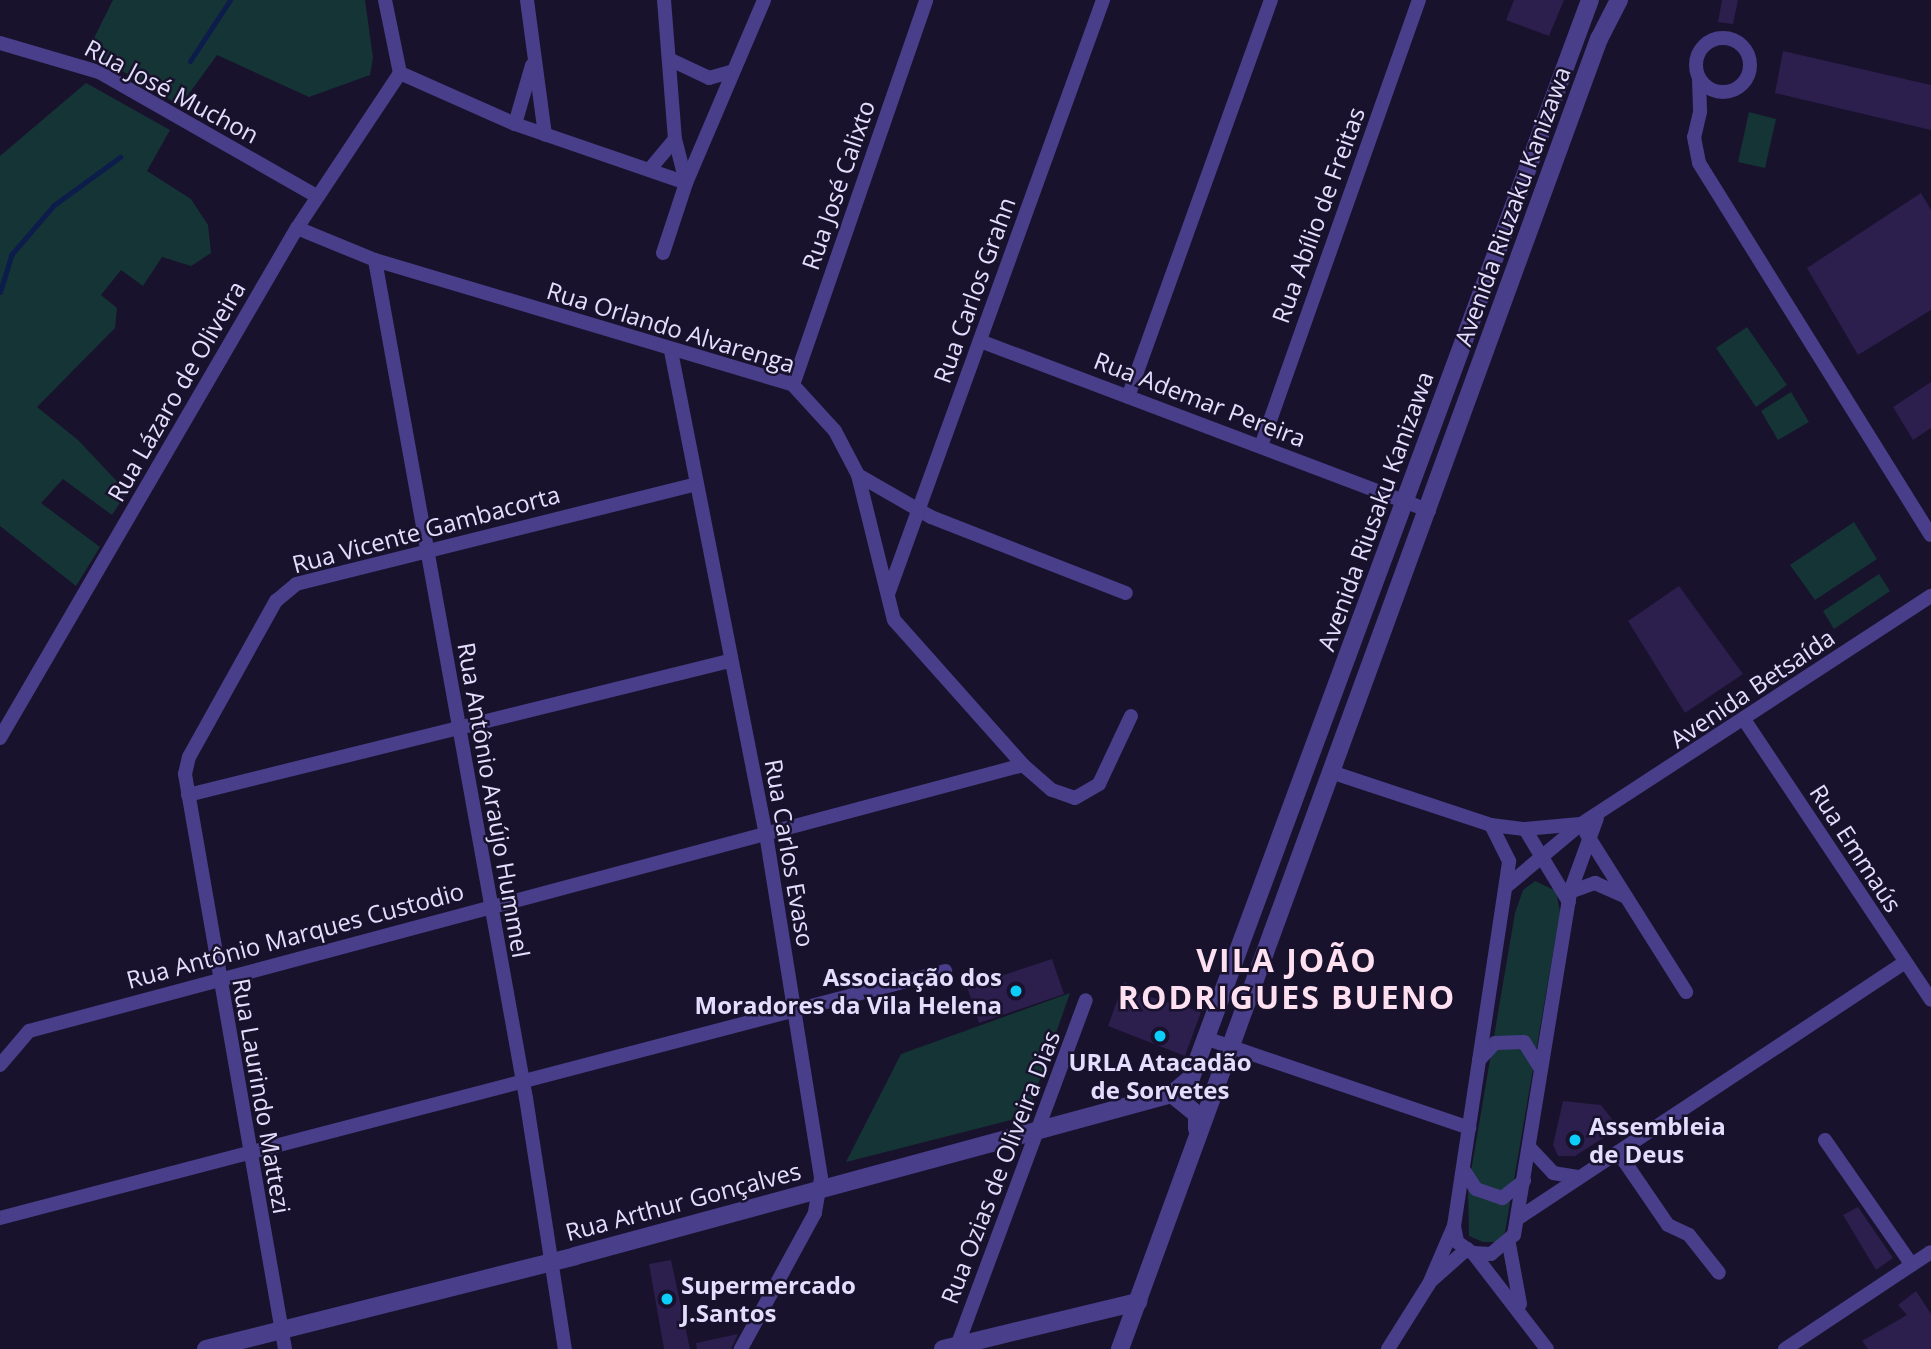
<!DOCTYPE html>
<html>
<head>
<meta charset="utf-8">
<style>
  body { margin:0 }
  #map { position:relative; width:1931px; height:1349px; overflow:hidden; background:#19122c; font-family:"Open Sans",sans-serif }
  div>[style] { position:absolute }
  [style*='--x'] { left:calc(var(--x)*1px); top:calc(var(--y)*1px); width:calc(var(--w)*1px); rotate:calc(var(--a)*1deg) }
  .green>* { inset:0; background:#153436 }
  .stream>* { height:5px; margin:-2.5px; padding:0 2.5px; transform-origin:2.5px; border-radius:2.5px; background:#0c1d4b }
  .building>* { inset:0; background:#2c1e4d }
  .minor>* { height:14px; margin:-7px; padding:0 7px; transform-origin:7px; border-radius:7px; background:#483e8a }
  .minor>.ring { margin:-7px; padding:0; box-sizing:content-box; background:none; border:14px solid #483e8a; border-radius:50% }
  .tertiary>* { height:18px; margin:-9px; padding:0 9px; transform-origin:9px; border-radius:9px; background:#483e8a }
  .dots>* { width:19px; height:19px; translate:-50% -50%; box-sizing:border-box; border:4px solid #19122c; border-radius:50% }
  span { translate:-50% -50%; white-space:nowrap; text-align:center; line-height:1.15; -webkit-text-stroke:5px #19122c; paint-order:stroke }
  .street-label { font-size:24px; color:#e4defe }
  .poi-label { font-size:24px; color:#e4defe; font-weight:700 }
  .right { translate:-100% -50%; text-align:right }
  .left { translate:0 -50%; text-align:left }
  .district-label { font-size:32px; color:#fee0f0; font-weight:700; letter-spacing:2px }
</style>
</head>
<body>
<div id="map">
  <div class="green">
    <div style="clip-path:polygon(113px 0,365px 0,373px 58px,370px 75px,309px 97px,217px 55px,180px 106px,88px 50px)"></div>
    <div style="clip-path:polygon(86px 83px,170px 130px,147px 171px,191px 199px,208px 225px,211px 253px,191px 266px,162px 257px,143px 286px,121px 270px,101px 295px,117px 308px,115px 328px,37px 407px,78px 440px,127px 492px,112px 515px,63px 479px,41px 503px,100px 547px,76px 586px,0 526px,0 156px)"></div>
    <div style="clip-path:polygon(1749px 112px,1776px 119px,1765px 168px,1738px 162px)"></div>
    <div style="clip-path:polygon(1747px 327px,1787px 385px,1756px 407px,1716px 348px)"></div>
    <div style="clip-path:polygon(1791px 392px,1809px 422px,1778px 440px,1761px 411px)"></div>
    <div style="clip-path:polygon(1854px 522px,1877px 559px,1815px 600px,1790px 565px)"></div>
    <div style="clip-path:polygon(1879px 574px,1890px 591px,1834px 629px,1823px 611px)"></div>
    <div style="clip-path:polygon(1535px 881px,1556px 891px,1560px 912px,1505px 1232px,1498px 1242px,1483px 1242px,1469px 1236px,1468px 1189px,1515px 913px,1523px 890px)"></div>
    <div style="clip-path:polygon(1070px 993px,1027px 1116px,846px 1162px,901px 1054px)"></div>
  </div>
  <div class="stream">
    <div style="--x:190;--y:61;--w:73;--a:-56.7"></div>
    <div style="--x:0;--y:292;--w:39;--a:-73"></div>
    <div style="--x:11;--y:255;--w:66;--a:-49.3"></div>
    <div style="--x:54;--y:205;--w:82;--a:-36"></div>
  </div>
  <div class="building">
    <div style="clip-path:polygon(1514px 0,1564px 0,1549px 36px,1506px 20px)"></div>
    <div style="clip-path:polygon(1722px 0,1738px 0,1733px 24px,1718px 22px)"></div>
    <div style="clip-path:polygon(1783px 51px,1931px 85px,1931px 130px,1775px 93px)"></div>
    <div style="clip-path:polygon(1921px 193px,1931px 210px,1931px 310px,1858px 355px,1807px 268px)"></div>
    <div style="clip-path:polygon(1931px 382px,1931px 428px,1913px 440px,1893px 407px)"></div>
    <div style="clip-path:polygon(1679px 586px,1743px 674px,1685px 713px,1628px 621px)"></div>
    <div style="clip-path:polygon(1052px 959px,1064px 994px,979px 1023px,967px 987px)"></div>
    <div style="clip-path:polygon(1124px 982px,1138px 987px,1137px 993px,1201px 1012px,1185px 1056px,1108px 1026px)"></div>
    <div style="clip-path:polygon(1563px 1101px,1601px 1105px,1619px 1128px,1575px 1156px,1558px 1156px,1553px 1145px)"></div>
    <div style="clip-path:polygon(1858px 1207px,1893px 1258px,1876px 1270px,1843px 1215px)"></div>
    <div style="clip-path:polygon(671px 1260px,690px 1349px,664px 1349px,649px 1264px)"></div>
    <div style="clip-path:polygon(1916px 1291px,1931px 1314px,1931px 1349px,1868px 1349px,1862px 1341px,1907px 1315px,1898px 1305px)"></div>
    <div style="clip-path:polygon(738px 1334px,731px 1349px,697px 1349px,696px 1343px)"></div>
  </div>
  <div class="minor">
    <div style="--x:385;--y:0;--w:75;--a:78.4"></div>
    <div style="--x:527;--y:0;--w:136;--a:82.4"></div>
    <div style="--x:664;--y:0;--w:139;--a:85.5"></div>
    <div style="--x:675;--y:139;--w:44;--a:75.7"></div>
    <div class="ring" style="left:1696px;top:38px;width:40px;height:40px"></div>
    <div style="--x:0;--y:43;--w:103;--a:16.3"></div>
    <div style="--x:99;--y:72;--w:250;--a:29.7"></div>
    <div style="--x:671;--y:60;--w:42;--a:25.3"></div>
    <div style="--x:709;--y:78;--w:25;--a:-16"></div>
    <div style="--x:400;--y:73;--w:126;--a:23.9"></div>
    <div style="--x:515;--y:124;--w:181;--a:19"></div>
    <div style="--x:1699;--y:80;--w:32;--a:88"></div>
    <div style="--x:1700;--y:112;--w:26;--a:103"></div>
    <div style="--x:1694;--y:137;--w:26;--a:79"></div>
    <div style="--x:1699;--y:163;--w:438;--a:58.1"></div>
    <div style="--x:515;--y:124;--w:61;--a:-73.9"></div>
    <div style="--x:650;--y:169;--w:39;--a:-50"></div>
    <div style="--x:297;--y:228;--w:84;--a:22.3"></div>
    <div style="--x:375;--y:260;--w:436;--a:16.6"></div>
    <div style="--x:793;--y:385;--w:62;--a:47.6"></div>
    <div style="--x:835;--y:431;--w:50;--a:62.4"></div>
    <div style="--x:858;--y:475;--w:149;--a:76.1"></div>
    <div style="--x:894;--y:620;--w:194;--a:48.3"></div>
    <div style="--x:1023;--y:765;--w:38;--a:41"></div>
    <div style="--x:1052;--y:790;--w:24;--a:19"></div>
    <div style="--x:1075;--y:798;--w:28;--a:-30"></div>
    <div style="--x:1099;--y:784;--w:75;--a:-64.8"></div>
    <div style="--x:663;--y:253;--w:74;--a:-71.8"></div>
    <div style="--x:686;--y:183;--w:199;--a:-66.9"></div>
    <div style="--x:375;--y:260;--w:851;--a:79.79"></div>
    <div style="--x:526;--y:1098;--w:254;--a:81.2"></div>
    <div style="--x:980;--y:341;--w:480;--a:20.7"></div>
    <div style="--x:671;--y:351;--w:492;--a:78.9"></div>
    <div style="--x:766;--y:834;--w:348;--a:80.9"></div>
    <div style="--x:821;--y:1178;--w:36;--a:100"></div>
    <div style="--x:815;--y:1213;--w:155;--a:118.6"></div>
    <div style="--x:793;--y:385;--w:407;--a:-70.9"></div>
    <div style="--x:1128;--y:397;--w:422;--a:-70.2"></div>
    <div style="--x:1261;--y:446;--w:473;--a:-70.5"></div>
    <div style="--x:858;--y:475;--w:84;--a:29.9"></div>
    <div style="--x:931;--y:517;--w:209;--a:21.3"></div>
    <div style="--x:888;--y:594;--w:632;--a:-70.1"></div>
    <div style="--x:1745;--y:721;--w:335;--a:56.3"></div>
    <div style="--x:0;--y:738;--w:590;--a:-59.79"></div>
    <div style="--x:297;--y:228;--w:186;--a:-56.4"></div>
    <div style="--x:1334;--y:773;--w:165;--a:18.3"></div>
    <div style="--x:1491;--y:825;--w:34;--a:7"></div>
    <div style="--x:1525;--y:829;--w:55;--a:-5.2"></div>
    <div style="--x:188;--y:795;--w:557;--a:-13.91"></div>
    <div style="--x:1525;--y:829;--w:85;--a:58.9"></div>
    <div style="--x:1586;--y:833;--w:188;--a:57.8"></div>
    <div style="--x:1507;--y:886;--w:97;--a:-40"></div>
    <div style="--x:1581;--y:824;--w:418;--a:-33.1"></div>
    <div style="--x:1570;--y:892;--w:27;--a:-20"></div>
    <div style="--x:1595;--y:883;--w:34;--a:24"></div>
    <div style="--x:1208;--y:1039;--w:276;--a:18.8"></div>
    <div style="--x:1479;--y:1060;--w:23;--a:-47"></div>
    <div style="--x:1495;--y:1043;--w:29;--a:-2"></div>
    <div style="--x:1524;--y:1042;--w:32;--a:58"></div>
    <div style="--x:0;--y:1065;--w:45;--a:-49.5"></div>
    <div style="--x:29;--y:1031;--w:1029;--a:-14.98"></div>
    <div style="--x:1825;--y:1140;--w:152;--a:55.2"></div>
    <div style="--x:1530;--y:1148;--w:34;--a:47"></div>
    <div style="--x:1553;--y:1173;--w:25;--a:9"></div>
    <div style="--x:1618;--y:1152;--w:88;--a:55.6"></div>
    <div style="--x:1668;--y:1225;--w:23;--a:25"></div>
    <div style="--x:1689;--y:1235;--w:48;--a:51.7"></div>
    <div style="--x:1463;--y:1169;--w:24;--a:57"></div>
    <div style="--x:1476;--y:1189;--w:28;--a:19"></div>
    <div style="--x:1502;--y:1198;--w:28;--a:-38"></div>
    <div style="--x:0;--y:1218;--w:977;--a:-14.65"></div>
    <div style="--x:1517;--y:1219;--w:465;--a:-33.5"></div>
    <div style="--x:1454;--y:1226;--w:16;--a:79"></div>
    <div style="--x:1457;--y:1242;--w:19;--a:35"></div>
    <div style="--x:1473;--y:1253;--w:121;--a:52.4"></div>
    <div style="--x:1509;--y:1244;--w:61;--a:79.6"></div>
    <div style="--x:1473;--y:1253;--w:18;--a:3"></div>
    <div style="--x:1491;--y:1254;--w:30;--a:-40"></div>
    <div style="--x:1514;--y:1235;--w:348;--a:-80.7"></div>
    <div style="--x:1570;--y:892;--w:79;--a:-70"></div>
    <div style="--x:1432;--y:1280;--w:47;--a:-41.5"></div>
    <div style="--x:285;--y:1349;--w:584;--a:-99.87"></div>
    <div style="--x:185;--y:774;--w:17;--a:-77"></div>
    <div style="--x:189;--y:757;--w:179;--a:-60.9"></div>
    <div style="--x:276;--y:601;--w:26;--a:-40"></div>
    <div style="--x:296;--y:584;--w:412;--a:-14"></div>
    <div style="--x:956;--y:1349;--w:372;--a:-69.6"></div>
    <div style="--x:1388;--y:1349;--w:77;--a:-57.8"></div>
    <div style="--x:1429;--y:1284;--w:63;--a:-66.7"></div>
    <div style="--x:1454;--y:1226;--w:369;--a:-81.4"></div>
    <div style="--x:1509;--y:861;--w:40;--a:-116.6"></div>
    <div style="--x:1785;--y:1349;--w:175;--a:-33.6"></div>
  </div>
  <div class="tertiary">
    <div style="--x:1172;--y:1094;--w:32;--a:39"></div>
    <div style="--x:1197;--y:1114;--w:15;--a:90"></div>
    <div style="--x:206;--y:1349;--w:381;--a:-14.1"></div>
    <div style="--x:575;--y:1256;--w:619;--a:-15.18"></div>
    <div style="--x:1172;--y:1094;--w:25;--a:-40"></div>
    <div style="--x:1191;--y:1078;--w:1149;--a:-69.69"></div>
    <div style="--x:943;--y:1349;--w:201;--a:-13.6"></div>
    <div style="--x:1120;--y:1349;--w:1395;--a:-69.92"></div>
    <div style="--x:1599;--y:39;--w:44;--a:-62.9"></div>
  </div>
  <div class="dots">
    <div style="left:1016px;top:991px;background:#0dcdfb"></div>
    <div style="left:1160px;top:1036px;background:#0dcdfb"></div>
    <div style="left:1575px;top:1140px;background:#0dcdfb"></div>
    <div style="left:667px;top:1299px;background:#0dcdfb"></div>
  </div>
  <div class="street-label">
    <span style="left:172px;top:91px;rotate:28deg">Rua José Muchon</span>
    <span style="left:838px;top:185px;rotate:-71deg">Rua José Calixto</span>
    <span style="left:1512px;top:206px;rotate:-70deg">Avenida Riuzaku Kanizawa</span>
    <span style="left:1318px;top:215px;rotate:-70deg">Rua Abílio de Freitas</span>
    <span style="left:974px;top:290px;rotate:-70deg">Rua Carlos Grahn</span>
    <span style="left:671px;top:327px;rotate:17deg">Rua Orlando Alvarenga</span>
    <span style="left:176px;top:391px;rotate:-60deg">Rua Lázaro de Oliveira</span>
    <span style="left:1200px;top:399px;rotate:21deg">Rua Ademar Pereira</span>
    <span style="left:1375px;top:511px;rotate:-70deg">Avenida Riusaku Kanizawa</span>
    <span style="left:426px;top:529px;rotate:-15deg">Rua Vicente Gambacorta</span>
    <span style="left:1752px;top:688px;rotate:-34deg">Avenida Betsaída</span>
    <span style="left:494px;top:800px;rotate:80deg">Rua Antônio Araújo Hummel</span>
    <span style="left:1856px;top:848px;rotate:57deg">Rua Emmaús</span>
    <span style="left:790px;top:853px;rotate:80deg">Rua Carlos Evaso</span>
    <span style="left:295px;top:935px;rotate:-15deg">Rua Antônio Marques Custodio</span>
    <span style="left:262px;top:1096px;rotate:80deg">Rua Laurindo Mattezi</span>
    <span style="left:1000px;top:1167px;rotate:-69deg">Rua Ozias de Oliveira Dias</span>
    <span style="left:683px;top:1201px;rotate:-15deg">Rua Arthur Gonçalves</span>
  </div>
  <div class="poi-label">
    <span class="right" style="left:1002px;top:991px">Associação dos<br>Moradores da Vila Helena</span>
    <span style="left:1160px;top:1076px">URLA Atacadão<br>de Sorvetes</span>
    <span class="left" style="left:1589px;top:1140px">Assembleia<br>de Deus</span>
    <span class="left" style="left:681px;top:1299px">Supermercado<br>J.Santos</span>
  </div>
  <div class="district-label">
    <span style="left:1287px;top:979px">VILA JOÃO<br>RODRIGUES BUENO</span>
  </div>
</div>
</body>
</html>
